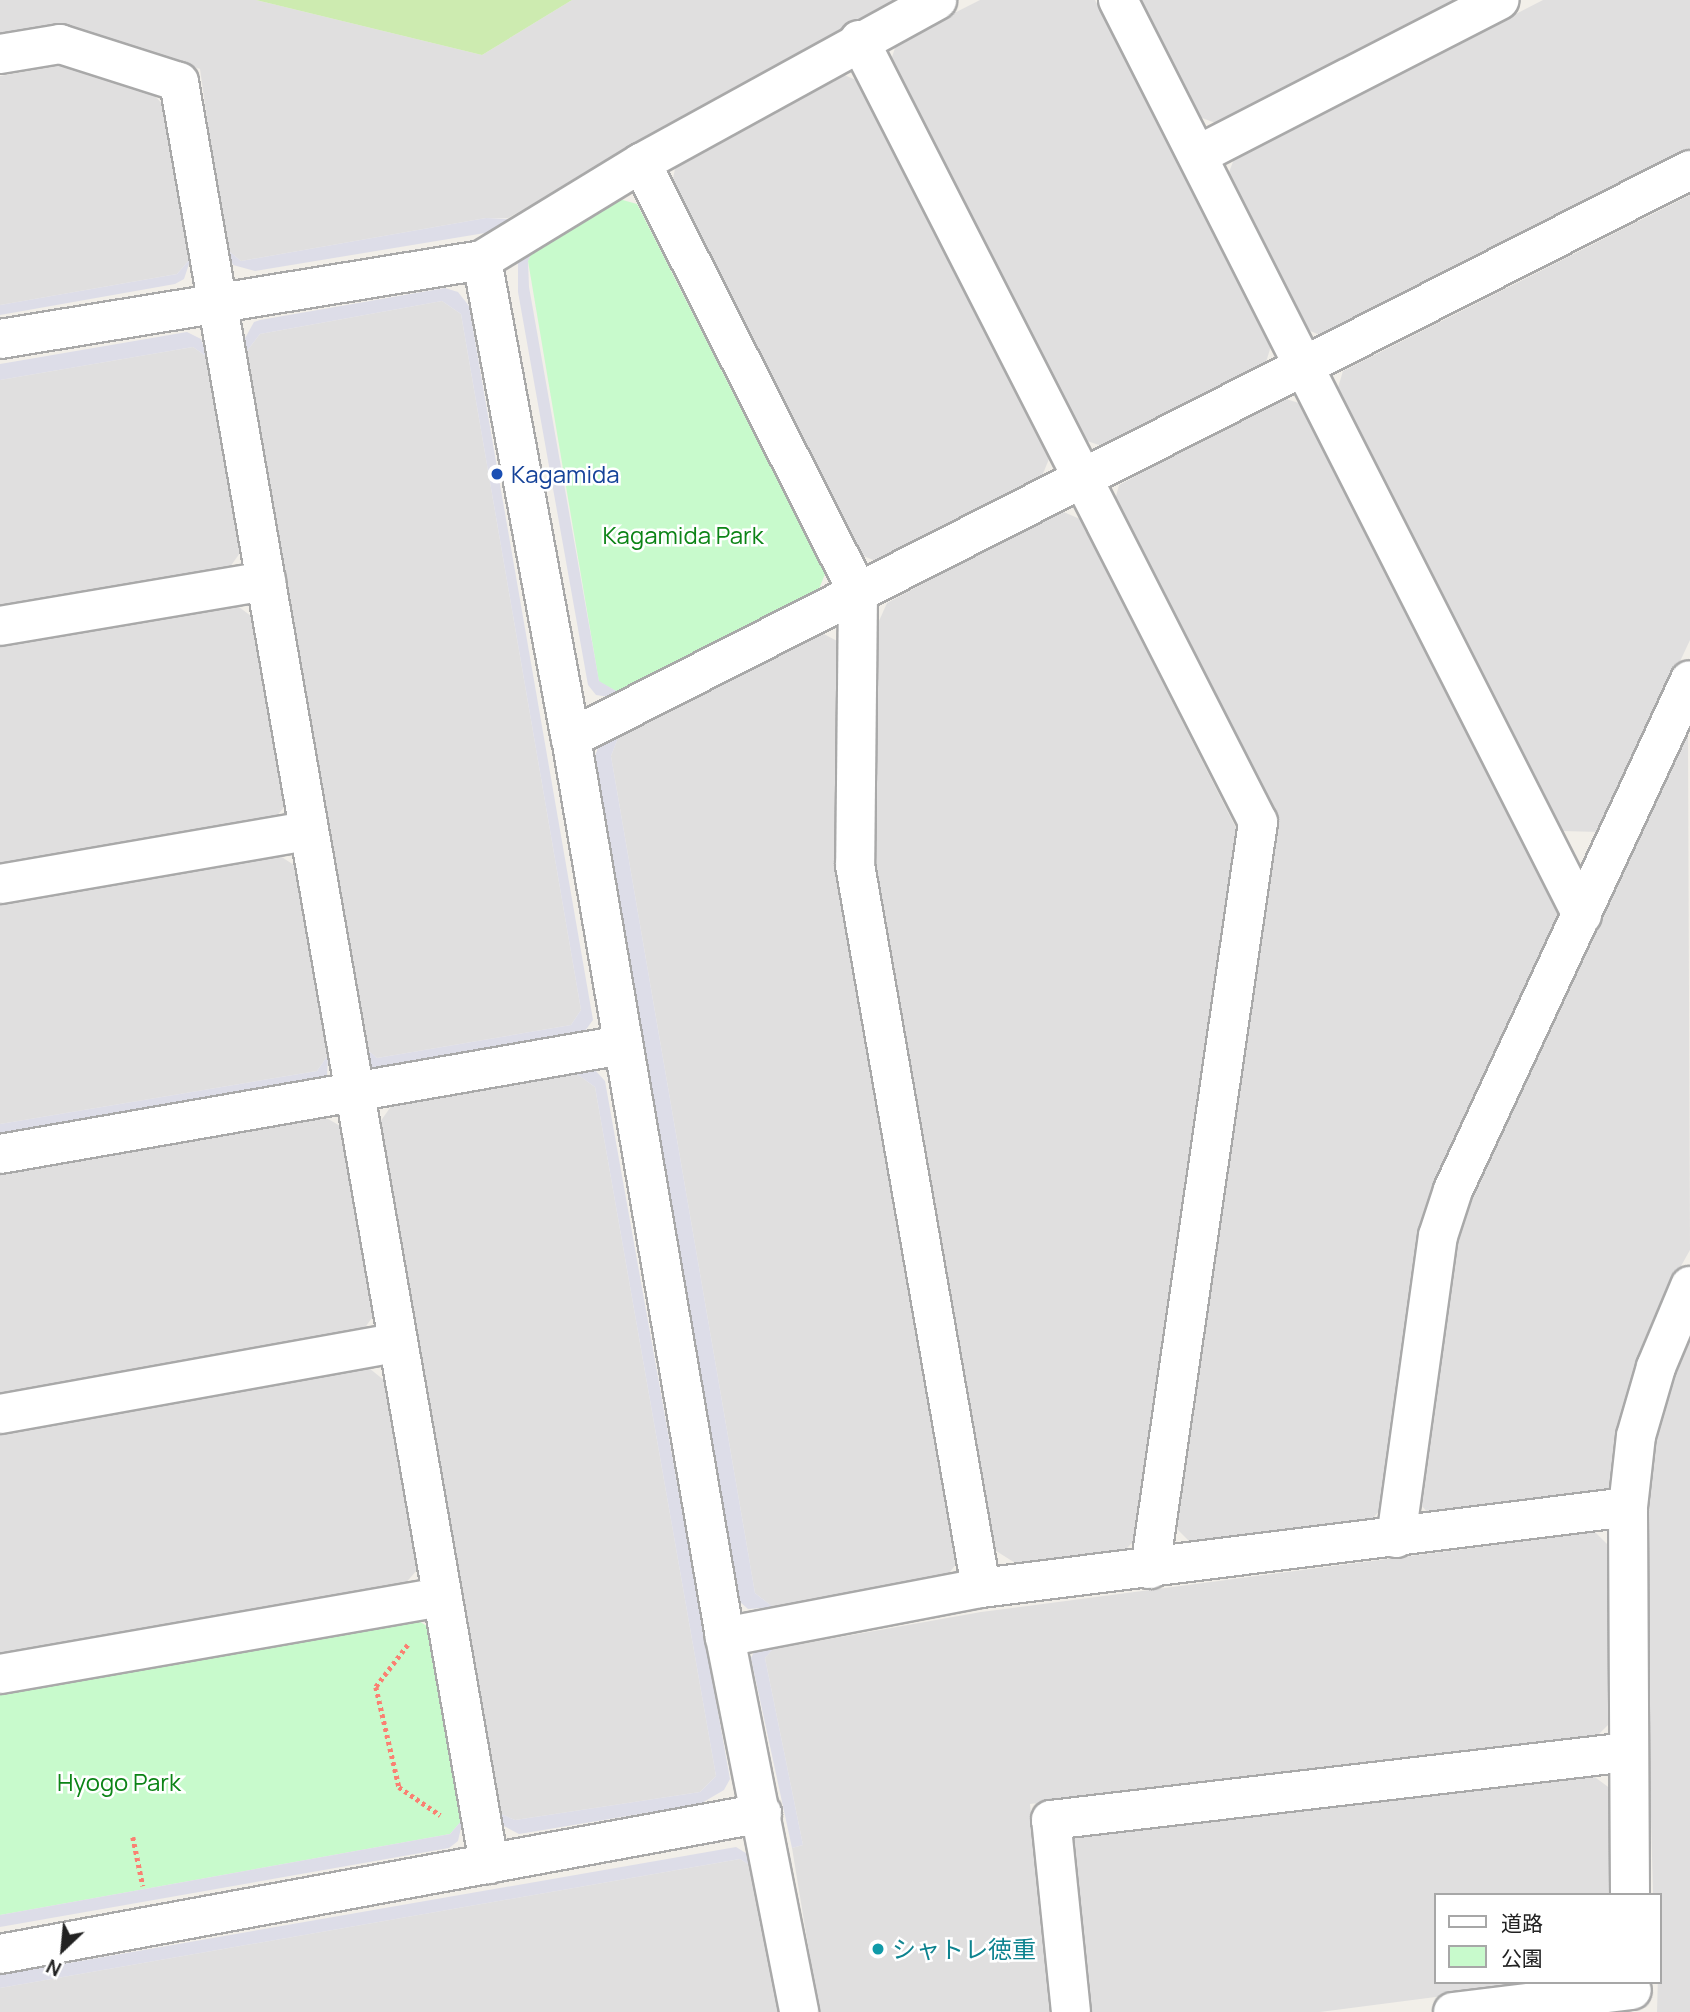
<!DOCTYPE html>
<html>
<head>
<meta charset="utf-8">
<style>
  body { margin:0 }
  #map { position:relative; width:1690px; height:2012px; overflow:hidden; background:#f2efe9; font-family:Manrope,"Noto Sans JP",sans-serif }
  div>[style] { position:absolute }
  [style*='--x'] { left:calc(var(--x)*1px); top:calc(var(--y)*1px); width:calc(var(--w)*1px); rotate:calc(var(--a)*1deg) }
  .residential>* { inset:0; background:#e0dfdf }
  .grass>* { inset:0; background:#cdebb0 }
  .park>* { inset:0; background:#c8facc }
  .plaza>* { inset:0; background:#dddde8 }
  .path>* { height:4.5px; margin-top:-2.25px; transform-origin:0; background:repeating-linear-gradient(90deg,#fa8072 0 3.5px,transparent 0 7px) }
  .roads { filter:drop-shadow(2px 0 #a9a9a9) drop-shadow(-2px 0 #a9a9a9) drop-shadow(0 2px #a9a9a9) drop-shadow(0 -2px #a9a9a9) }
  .minor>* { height:38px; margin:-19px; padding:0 19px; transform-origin:19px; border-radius:19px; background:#fff }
  .dots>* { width:19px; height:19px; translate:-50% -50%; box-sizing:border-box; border:4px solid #fff; border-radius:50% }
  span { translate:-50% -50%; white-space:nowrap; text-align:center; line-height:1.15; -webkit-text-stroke:5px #fff; paint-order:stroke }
  .transit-label { font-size:24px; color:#164399 }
  .left { translate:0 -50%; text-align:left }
  .park-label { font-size:24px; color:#0c8416 }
  .culture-label { font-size:24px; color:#0d838f }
  .legend { position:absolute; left:1434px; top:1893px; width:228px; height:91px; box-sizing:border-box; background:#fff; border:2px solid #a7a7a7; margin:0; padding:9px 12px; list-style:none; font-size:21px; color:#222 }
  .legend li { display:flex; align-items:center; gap:14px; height:35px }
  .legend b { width:35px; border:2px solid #a7a7a7 }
  .north { position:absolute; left:28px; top:1914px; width:70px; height:70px; -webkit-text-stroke:5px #fff; paint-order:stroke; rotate:206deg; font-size:19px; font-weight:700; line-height:28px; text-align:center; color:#222 }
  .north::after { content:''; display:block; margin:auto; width:24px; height:32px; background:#222; clip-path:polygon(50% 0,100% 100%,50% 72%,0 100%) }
</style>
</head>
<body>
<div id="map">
  <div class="residential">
    <div style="clip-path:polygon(0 0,256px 0,482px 55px,572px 0,897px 0,508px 218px,486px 218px,241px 261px,225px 248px,200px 69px,73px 27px,0 37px)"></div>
    <div style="clip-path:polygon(980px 0,1095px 0,1271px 346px,1266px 362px,1102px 446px,1084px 440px,891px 60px,897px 42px)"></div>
    <div style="clip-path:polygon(1138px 0,1459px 0,1218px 124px,1197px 116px)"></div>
    <div style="clip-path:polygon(1543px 0,1690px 0,1690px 149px,1320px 335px,1303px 328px,1228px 175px,1234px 159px)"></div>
    <div style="clip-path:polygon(67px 64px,153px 94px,167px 109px,191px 258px,177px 274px,0 305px,0 76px)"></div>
    <div style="clip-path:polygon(837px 72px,856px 80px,1049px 459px,1042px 476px,878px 562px,861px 555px,672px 184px,676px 164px)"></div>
    <div style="clip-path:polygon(1690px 195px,1690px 640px,1600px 832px,1562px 831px,1337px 391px,1343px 371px)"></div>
    <div style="clip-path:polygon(442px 301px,461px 314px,581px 1010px,571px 1025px,377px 1058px,362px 1045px,246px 352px,260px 334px)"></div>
    <div style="clip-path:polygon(193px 347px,207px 357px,242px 550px,230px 567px,0 608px,0 380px)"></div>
    <div style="clip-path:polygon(1280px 397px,1305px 405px,1562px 914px,1437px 1182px,1381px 1509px,1366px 1526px,1196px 1548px,1177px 1529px,1276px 819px,1115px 500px,1119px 485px)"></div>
    <div style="clip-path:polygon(1059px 510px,1080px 519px,1238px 832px,1138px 1537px,1117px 1558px,1025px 1569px,993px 1549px,874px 864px,879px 621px,887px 603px)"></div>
    <div style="clip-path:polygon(235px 604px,251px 616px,286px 805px,274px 819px,0 866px,0 644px)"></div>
    <div style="clip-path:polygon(818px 631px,841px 643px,837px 862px,956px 1564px,945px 1579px,773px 1607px,755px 1593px,611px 756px,618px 738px)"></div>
    <div style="clip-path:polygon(1688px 732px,1690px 1250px,1671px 1284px,1615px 1483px,1594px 1498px,1433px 1518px,1419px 1503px,1456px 1241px,1471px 1197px)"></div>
    <div style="clip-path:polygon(280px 856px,294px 865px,328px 1055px,317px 1071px,0 1124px,0 904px)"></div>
    <div style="clip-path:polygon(574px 1072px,595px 1087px,716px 1776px,700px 1792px,515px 1820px,497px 1812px,380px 1122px,392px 1105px)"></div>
    <div style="clip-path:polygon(323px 1116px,342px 1127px,374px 1315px,361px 1333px,0 1395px,0 1174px)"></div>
    <div style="clip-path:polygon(1690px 1332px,1690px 2012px,1657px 2012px,1660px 1895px,1653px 1895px,1643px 1507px,1651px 1439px,1665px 1387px)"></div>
    <div style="clip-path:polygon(369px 1368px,385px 1381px,417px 1570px,404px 1585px,0 1656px,0 1433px)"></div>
    <div style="clip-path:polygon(1595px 1532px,1612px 1549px,1613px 1720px,1595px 1738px,1030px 1804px,1055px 2012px,819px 2012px,792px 1848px,803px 1845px,765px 1658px,773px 1649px,981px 1612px)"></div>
    <div style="clip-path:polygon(1588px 1772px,1615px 1792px,1616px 1895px,1436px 1895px,1436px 1982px,1550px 1982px,1320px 2012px,1091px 2012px,1070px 1836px)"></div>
    <div style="clip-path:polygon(740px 1859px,756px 1869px,783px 2012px,0 2012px,0 1988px)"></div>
  </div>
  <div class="grass">
    <div style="clip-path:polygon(256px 0,572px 0,482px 55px)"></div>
  </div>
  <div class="park">
    <div style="clip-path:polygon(619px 199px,637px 204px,825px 574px,819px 589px,618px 692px,599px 682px,528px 261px,533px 250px)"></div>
    <div style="clip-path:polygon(414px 1618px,433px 1630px,463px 1819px,450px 1834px,0 1915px,0 1691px)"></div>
  </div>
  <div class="plaza">
    <div style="clip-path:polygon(486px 218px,509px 219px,491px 232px,255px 271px,233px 265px,225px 248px,241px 261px)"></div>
    <div style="clip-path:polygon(533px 250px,528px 261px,529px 287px,599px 681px,618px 692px,610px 697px,596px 695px,588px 685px,518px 292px,518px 263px)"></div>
    <div style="clip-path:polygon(191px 258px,184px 279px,175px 284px,0 315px,0 305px,177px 274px)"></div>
    <div style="clip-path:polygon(445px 288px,458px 292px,469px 306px,593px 1020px,582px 1035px,373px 1069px,362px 1045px,377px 1058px,571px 1025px,581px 1010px,461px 314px,442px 301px,260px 334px,246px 352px,244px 340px,254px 322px,260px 320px)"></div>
    <div style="clip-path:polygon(187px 332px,201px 339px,207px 357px,193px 347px,0 380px,0 364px)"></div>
    <div style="clip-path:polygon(618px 738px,611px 756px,755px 1593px,773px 1607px,748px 1609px,740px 1602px,595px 756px,598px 748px)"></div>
    <div style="clip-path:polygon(328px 1055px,327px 1078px,0 1136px,0 1124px,317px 1071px)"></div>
    <div style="clip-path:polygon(594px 1069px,605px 1081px,730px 1779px,724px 1790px,700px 1804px,519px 1834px,504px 1826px,497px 1812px,515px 1820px,700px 1792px,716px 1776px,595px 1087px,574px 1072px)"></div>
    <div style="clip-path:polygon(773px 1649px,765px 1658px,803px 1845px,792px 1848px,751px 1658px,754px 1652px)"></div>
    <div style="clip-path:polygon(463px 1819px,458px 1841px,449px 1848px,0 1927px,0 1915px,450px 1834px)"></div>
    <div style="clip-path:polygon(736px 1847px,754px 1858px,756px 1869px,740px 1859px,0 1988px,0 1975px)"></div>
  </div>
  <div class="path">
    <div style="--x:408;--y:1645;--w:53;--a:127.3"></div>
    <div style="--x:376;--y:1687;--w:103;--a:77"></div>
    <div style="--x:399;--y:1787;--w:50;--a:34.3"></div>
    <div style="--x:133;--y:1837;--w:50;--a:78.5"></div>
  </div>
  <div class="roads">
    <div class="minor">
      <div style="--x:1118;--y:0;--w:1026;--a:63.11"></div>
      <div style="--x:859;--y:40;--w:878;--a:62.97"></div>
      <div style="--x:1258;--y:822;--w:755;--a:98.23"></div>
      <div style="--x:0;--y:54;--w:61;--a:-9.5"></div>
      <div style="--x:60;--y:44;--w:125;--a:17.7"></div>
      <div style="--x:179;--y:82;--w:1809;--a:80.13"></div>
      <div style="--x:1198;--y:155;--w:339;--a:-27.2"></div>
      <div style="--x:641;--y:163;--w:482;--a:63.2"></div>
      <div style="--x:858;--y:593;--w:272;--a:90.6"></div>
      <div style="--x:855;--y:865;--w:734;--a:80.11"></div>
      <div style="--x:981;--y:1588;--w:261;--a:169.2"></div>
      <div style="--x:482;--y:260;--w:486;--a:79.5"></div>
      <div style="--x:571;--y:738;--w:912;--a:80.28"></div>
      <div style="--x:725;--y:1637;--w:382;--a:78.8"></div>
      <div style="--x:0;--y:339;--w:488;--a:-9.3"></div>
      <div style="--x:482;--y:260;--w:186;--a:-31.4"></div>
      <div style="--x:641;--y:163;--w:338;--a:-28.8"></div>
      <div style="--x:0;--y:626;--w:270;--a:-9.6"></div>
      <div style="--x:571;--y:738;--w:1255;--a:-26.91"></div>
      <div style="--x:0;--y:884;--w:313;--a:-9.8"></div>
      <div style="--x:0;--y:1154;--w:631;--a:-9.94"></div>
      <div style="--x:0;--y:1414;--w:402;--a:-10.2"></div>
      <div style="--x:1396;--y:1538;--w:305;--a:-82.1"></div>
      <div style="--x:1438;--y:1236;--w:48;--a:-71.9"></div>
      <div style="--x:1453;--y:1190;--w:562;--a:-65.08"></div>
      <div style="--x:981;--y:1588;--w:652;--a:-7.14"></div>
      <div style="--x:0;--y:1674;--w:449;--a:-9.9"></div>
      <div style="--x:1630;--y:1895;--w:388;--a:-90.3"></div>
      <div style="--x:1628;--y:1507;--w:71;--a:-83.6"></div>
      <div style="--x:1636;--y:1436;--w:72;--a:-73.8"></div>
      <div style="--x:1656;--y:1367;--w:88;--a:-67.2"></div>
      <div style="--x:0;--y:1954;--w:775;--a:-10.48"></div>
      <div style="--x:1071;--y:2012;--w:193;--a:-95.9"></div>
      <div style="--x:1051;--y:1820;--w:581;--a:-6.72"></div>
      <div style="--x:1453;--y:2012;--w:180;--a:-7"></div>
    </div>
  </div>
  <div class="dots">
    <div style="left:497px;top:474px;background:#1a4fb4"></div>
    <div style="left:878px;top:1949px;background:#0f9aa8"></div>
  </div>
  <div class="transit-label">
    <span class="left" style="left:511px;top:474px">Kagamida</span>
  </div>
  <div class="park-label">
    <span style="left:683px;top:535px">Kagamida Park</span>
    <span style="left:119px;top:1782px">Hyogo Park</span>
  </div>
  <div class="culture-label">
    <span class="left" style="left:892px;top:1949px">シャトレ徳重</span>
  </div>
  <ul class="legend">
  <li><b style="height:9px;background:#fff"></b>道路</li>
  <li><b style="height:19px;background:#c8facc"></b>公園</li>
  </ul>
  <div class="north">N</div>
</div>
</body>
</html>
